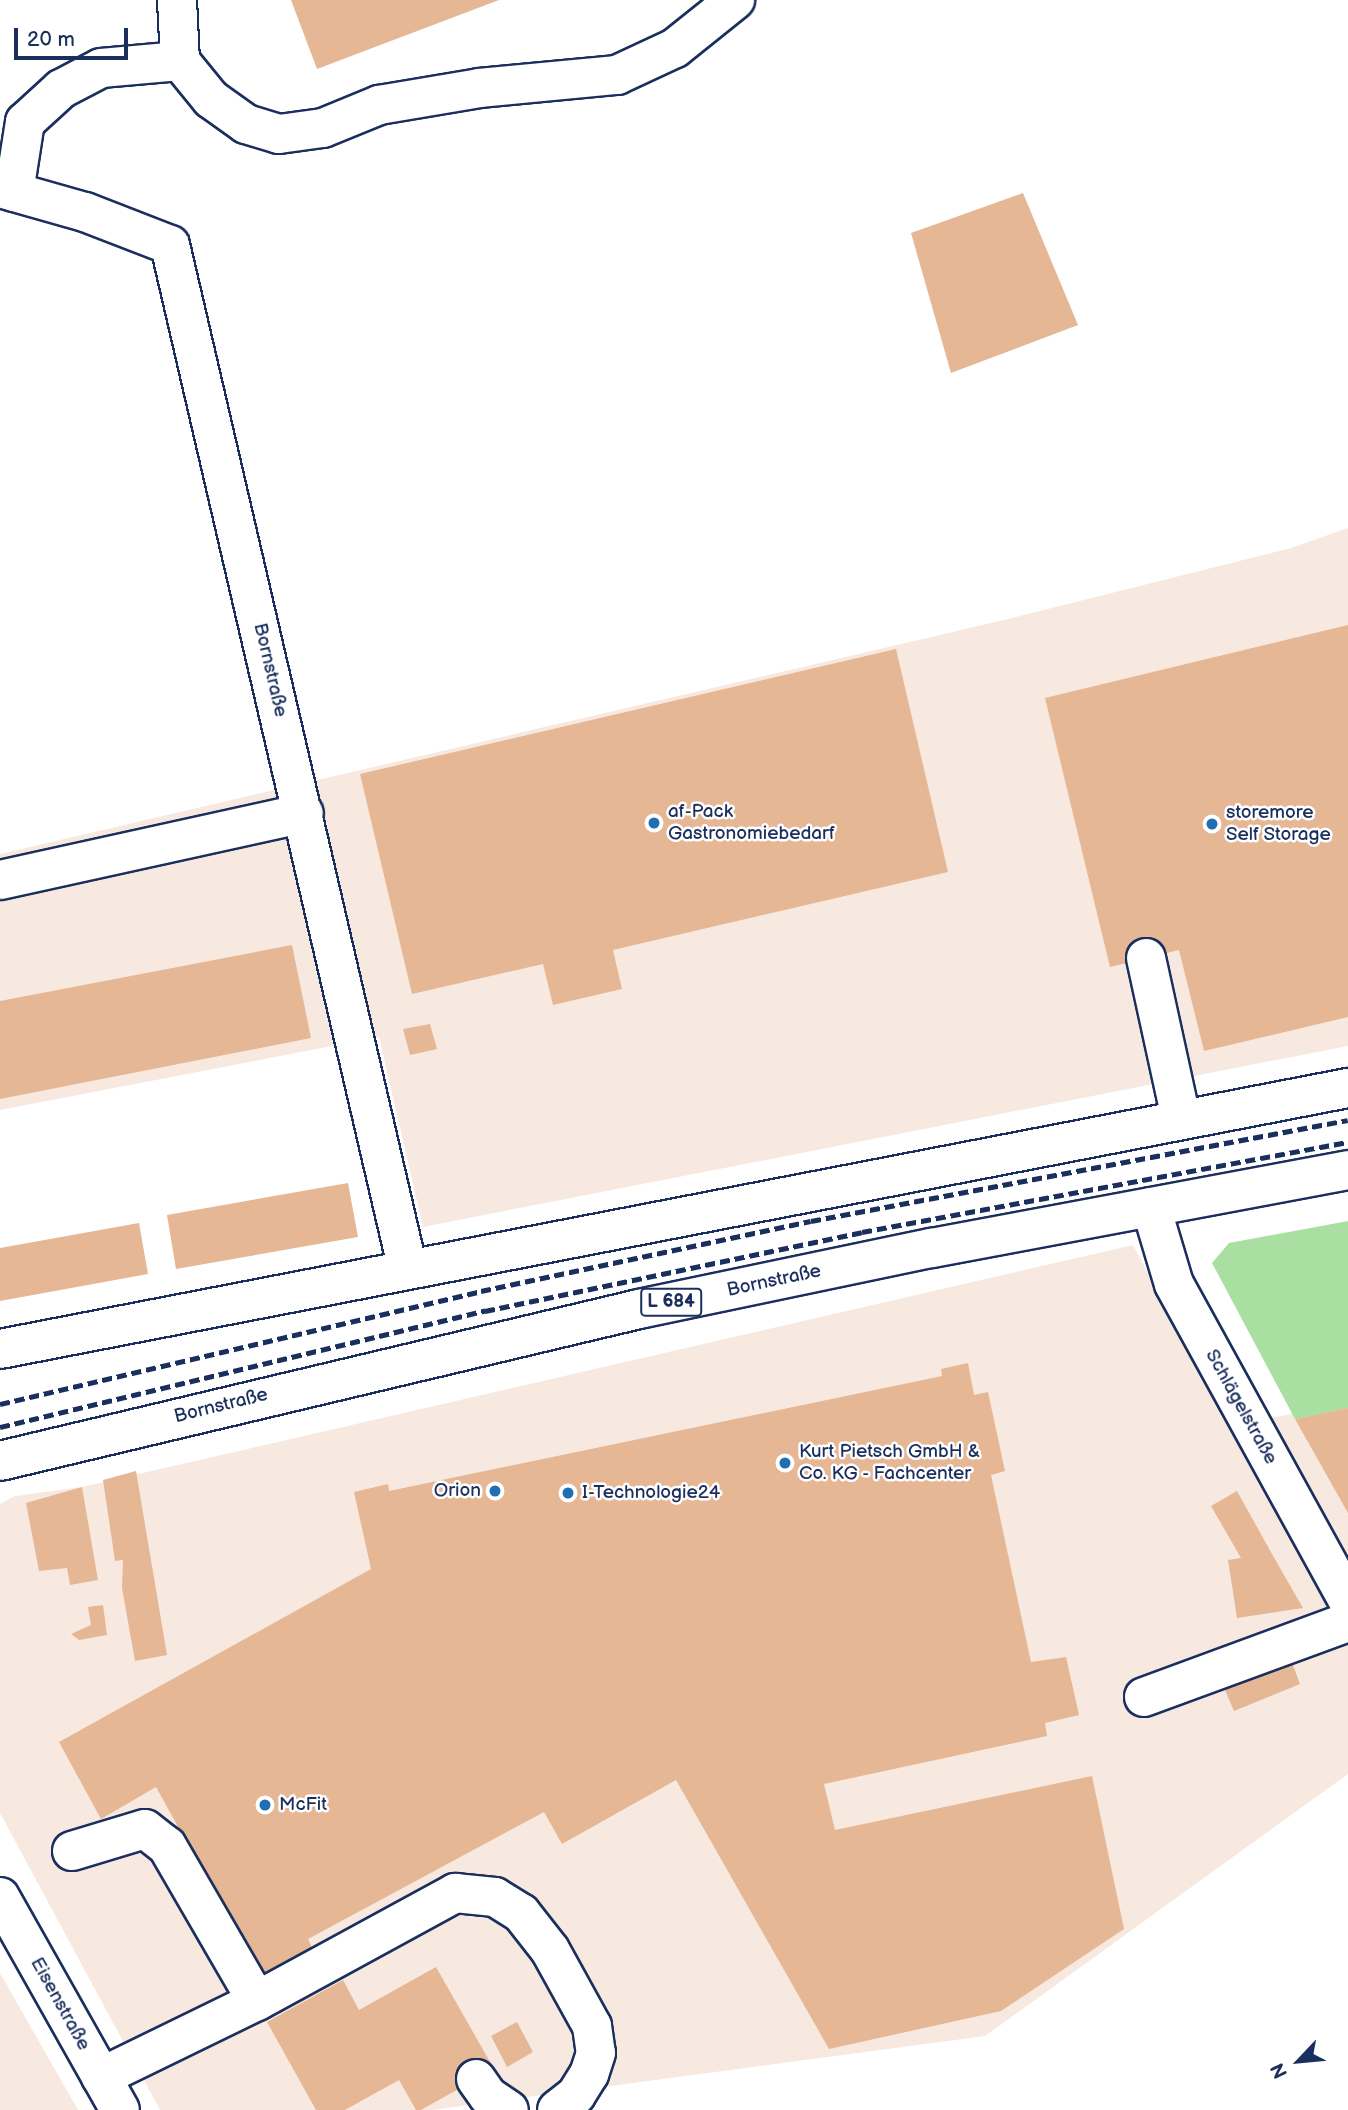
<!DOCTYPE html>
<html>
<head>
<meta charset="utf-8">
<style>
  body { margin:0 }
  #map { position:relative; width:1348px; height:2110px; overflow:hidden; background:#fff; font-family:"Balsamiq Sans",sans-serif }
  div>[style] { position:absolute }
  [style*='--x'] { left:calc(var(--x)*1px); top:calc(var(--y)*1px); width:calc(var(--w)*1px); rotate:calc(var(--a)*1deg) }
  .built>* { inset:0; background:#f7e9df }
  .green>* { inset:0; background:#aadfa2 }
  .building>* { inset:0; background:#e5b795 }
  .roads { filter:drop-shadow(2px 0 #1b2f5e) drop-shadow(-2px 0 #1b2f5e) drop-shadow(0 2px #1b2f5e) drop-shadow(0 -2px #1b2f5e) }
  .minor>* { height:38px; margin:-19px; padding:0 19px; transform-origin:19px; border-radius:19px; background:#fff }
  .major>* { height:38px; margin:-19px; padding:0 19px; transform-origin:19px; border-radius:19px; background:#fff }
  .rail>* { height:5px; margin-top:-2.5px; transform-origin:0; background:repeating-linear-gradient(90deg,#1b2f5e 0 10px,transparent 0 15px) }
  .dots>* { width:19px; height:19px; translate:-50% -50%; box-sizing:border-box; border:4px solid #fff; border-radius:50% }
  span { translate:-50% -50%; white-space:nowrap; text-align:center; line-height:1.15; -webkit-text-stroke:5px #fff; paint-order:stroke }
  .shield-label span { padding:2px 5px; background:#fff; border:2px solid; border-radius:5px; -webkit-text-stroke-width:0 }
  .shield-label { font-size:18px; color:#1b2f5e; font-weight:700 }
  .street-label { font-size:19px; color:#1b2f5e }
  .poi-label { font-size:19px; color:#1b2f5e }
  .left { translate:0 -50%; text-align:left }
  .right { translate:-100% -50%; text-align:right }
  .north { position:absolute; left:1264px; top:2026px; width:70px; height:70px; -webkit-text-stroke:5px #fff; paint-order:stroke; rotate:244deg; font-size:19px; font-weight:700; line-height:28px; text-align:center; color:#1b2f5e }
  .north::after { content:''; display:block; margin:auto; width:24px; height:32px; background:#1b2f5e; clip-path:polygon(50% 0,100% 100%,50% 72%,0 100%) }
  .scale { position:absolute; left:14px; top:28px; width:114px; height:32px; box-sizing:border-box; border:4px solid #1b2f5e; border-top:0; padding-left:9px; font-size:21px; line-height:24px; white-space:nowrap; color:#1b2f5e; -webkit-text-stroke:5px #fff; paint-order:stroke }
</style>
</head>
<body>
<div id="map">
  <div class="built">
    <div style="clip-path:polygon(1348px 528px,1348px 1046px,423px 1227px,379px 1037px,0 1110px,0 854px,1004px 620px,1291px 548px)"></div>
    <div style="clip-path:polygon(1133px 1245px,1230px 1425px,1348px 1404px,1348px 1774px,985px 2036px,432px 2110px,160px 2110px,0 1813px,0 1504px,15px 1496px,82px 1487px)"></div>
    <div style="clip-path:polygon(0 1973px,78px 2110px,0 2110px)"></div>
  </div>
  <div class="green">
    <div style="clip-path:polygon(1348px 1221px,1348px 1408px,1295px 1419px,1212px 1263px,1229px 1243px)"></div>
  </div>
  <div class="building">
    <div style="clip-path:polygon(291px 0,499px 0,317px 69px)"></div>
    <div style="clip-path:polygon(1023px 193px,1078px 325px,951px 373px,911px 233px)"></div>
    <div style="clip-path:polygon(1348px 625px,1348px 1017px,1204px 1051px,1179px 950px,1110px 967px,1045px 698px)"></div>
    <div style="clip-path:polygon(896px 649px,948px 872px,613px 950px,622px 989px,553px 1005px,543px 964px,412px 994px,360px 774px)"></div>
    <div style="clip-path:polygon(292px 945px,311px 1038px,0 1099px,0 1001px)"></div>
    <div style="clip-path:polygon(430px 1024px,437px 1049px,410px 1055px,403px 1029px)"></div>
    <div style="clip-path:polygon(348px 1183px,358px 1237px,176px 1269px,167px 1215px)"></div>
    <div style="clip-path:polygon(139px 1223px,148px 1274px,0 1301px,0 1248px)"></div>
    <div style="clip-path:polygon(968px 1363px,974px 1395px,988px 1392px,1005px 1471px,991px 1475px,1031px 1662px,1066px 1657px,1079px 1715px,1045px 1723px,1047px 1736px,824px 1784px,835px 1830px,1092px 1776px,1124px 1929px,1001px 2011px,829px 2049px,676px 1780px,562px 1844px,544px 1812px,308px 1939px,312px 1948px,261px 1976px,156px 1787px,101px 1819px,59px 1742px,371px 1569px,354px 1492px,388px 1484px,389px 1491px,942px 1376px,941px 1369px)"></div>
    <div style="clip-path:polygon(1348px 1408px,1348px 1513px,1295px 1419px)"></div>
    <div style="clip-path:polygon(136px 1471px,167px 1655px,135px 1661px,122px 1588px,123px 1560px,115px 1561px,103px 1480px)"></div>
    <div style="clip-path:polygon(82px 1487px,98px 1580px,70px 1585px,67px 1568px,39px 1571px,26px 1503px)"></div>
    <div style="clip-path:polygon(1237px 1491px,1272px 1554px,1303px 1608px,1237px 1618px,1228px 1560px,1241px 1558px,1211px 1506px)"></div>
    <div style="clip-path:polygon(103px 1605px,107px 1635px,79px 1640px,71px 1634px,91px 1625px,88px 1607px)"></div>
    <div style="clip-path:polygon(1291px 1660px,1300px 1684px,1234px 1711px,1224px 1688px)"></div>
    <div style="clip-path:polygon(436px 1967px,494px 2069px,421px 2110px,416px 2110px,399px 2080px,345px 2110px,316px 2110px,267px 2022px,343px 1980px,359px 2010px)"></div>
    <div style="clip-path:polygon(517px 2022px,533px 2052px,507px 2067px,491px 2036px)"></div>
  </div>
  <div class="roads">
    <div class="minor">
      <div style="--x:177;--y:0;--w:61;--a:87.2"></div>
      <div style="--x:0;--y:188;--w:88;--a:15.8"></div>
      <div style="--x:85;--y:212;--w:91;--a:21.2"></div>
      <div style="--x:170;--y:245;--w:1052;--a:76.93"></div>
      <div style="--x:14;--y:192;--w:71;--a:-81.1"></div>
      <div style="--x:25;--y:122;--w:49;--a:-42.5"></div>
      <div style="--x:61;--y:89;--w:45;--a:-27.7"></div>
      <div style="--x:101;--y:68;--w:79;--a:-5.1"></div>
      <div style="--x:180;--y:61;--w:49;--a:50.8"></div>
      <div style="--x:211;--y:99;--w:43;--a:35.5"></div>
      <div style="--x:246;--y:124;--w:34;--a:17"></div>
      <div style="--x:279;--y:134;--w:44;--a:-7.8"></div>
      <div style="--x:323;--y:128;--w:61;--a:-22.3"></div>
      <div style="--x:379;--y:105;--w:101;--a:-9.6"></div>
      <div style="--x:479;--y:88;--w:139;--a:-5.4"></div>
      <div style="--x:617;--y:75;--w:64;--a:-25"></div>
      <div style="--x:675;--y:48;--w:77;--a:-38.7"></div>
      <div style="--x:0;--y:880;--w:311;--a:-12.4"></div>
      <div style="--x:1146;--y:958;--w:165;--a:77.7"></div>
      <div style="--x:1151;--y:1207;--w:80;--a:73.4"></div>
      <div style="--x:1174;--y:1284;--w:362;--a:61.2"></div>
      <div style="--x:1144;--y:1697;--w:217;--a:-20.2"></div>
      <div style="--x:72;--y:1851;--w:76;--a:-16.8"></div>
      <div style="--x:145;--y:1829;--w:28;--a:38"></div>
      <div style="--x:167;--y:1846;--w:179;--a:59.9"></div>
      <div style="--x:0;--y:1897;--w:244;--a:60.6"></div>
      <div style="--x:101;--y:2077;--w:174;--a:-26"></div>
      <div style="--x:257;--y:2001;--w:226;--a:-28.6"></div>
      <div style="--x:455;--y:1893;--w:40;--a:5.7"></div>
      <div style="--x:495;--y:1897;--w:31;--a:32"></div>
      <div style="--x:521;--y:1913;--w:47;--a:51.9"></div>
      <div style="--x:550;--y:1950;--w:87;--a:61.1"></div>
      <div style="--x:592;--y:2026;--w:27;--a:82"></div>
      <div style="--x:596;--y:2053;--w:22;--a:108"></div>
      <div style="--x:589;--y:2074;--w:25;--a:122"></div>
      <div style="--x:576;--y:2095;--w:24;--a:142"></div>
      <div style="--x:476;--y:2079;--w:21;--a:55"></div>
      <div style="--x:488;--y:2096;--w:25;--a:34"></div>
    </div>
    <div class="major">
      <div style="--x:0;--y:1349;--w:1373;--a:-10.96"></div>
      <div style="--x:0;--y:1461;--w:657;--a:-13.38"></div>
      <div style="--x:639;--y:1309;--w:299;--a:-11.8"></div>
      <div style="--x:932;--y:1248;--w:423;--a:-10.6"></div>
    </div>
  </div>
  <div class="rail">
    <div style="--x:0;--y:1404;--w:494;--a:-13.2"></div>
    <div style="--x:481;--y:1291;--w:337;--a:-12"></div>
    <div style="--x:811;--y:1221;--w:546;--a:-10.65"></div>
    <div style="--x:0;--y:1427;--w:499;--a:-13.5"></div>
    <div style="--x:485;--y:1311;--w:385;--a:-11.8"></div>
    <div style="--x:862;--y:1232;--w:494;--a:-10.5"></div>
  </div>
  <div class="dots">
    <div style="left:654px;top:823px;background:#1f6fb2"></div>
    <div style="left:1212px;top:824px;background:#1f6fb2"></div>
    <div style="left:785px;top:1463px;background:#1f6fb2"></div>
    <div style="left:495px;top:1491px;background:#1f6fb2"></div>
    <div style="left:568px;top:1493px;background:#1f6fb2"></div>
    <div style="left:265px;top:1805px;background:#1f6fb2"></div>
  </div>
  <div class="shield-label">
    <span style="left:671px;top:1302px">L 684</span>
  </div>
  <div class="street-label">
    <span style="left:270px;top:670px;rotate:77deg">Bornstraße</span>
    <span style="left:774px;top:1281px;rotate:-12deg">Bornstraße</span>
    <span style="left:221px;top:1406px;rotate:-14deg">Bornstraße</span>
    <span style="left:1241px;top:1407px;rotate:61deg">Schlägelstraße</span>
    <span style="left:60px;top:2004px;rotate:61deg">Eisenstraße</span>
  </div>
  <div class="poi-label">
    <span class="left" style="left:668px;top:823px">af-Pack<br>Gastronomiebedarf</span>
    <span class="left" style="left:1226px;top:824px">storemore<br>Self Storage</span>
    <span class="left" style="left:799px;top:1463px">Kurt Pietsch GmbH &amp;<br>Co. KG - Fachcenter</span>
    <span class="right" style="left:481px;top:1491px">Orion</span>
    <span class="left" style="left:582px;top:1493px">I-Technologie24</span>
    <span class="left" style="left:279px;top:1805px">McFit</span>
  </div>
  <div class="north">N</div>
  <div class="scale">20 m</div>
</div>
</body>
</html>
